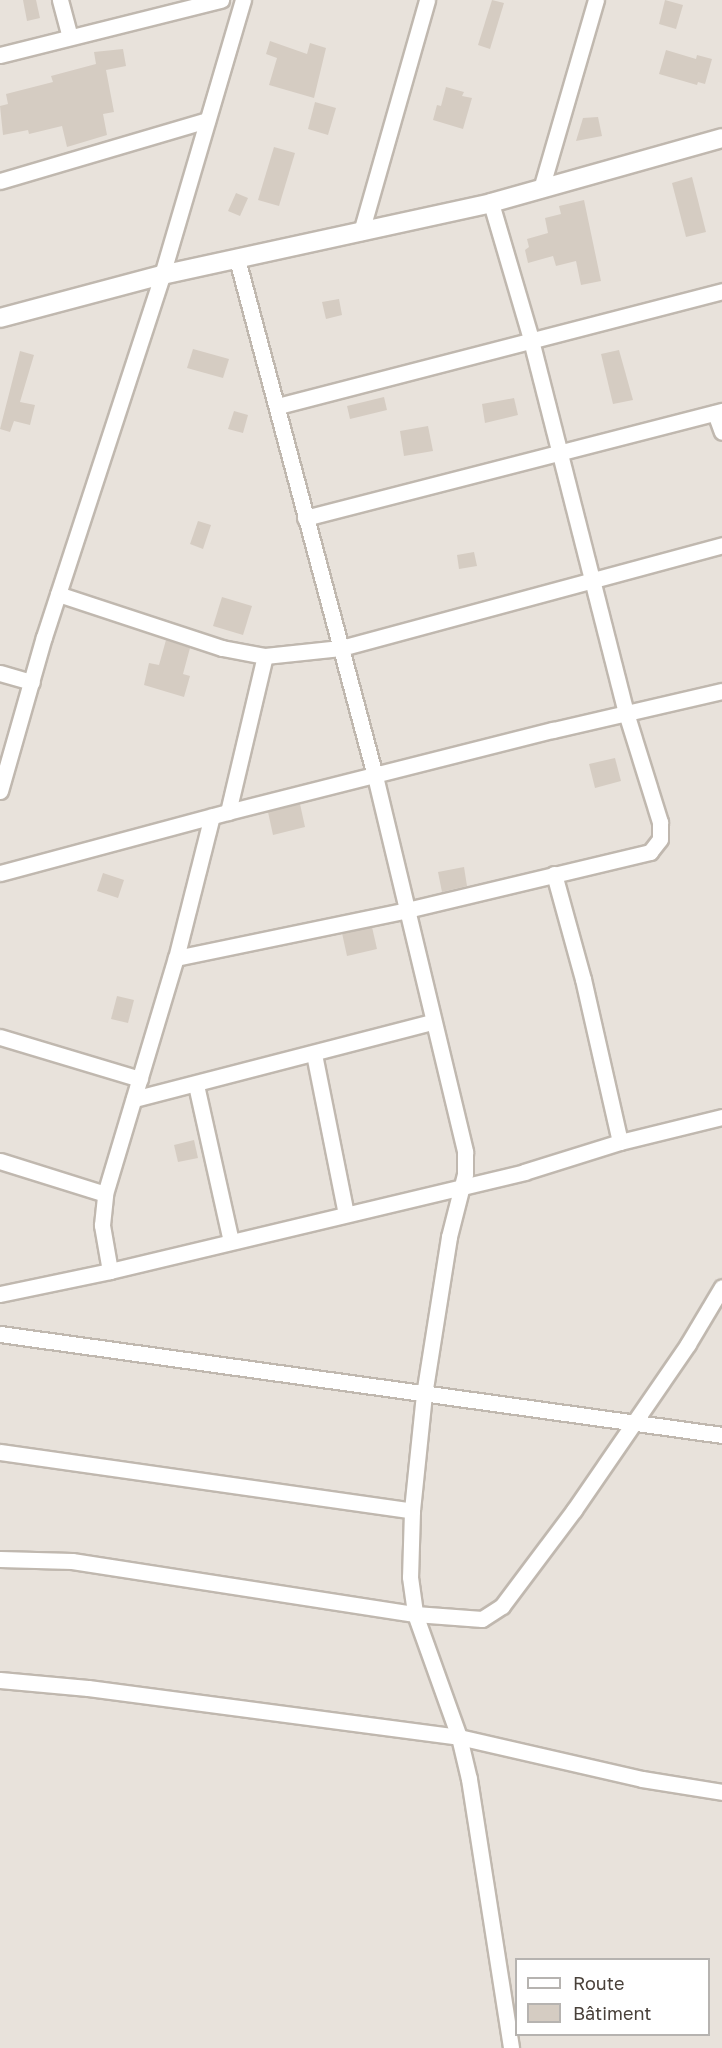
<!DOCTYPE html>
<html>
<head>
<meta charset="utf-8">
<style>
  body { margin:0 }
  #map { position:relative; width:722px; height:2048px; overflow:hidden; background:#f5f1ec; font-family:"Golos Text",sans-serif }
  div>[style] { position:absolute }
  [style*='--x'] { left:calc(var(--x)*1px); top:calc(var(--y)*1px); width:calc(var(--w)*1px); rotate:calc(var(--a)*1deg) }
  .residential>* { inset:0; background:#e8e2db }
  .building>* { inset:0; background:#d5ccc2 }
  .roads { filter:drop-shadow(2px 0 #c0b8af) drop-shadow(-2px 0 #c0b8af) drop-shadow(0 2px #c0b8af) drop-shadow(0 -2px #c0b8af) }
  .minor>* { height:15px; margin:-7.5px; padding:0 7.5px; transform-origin:7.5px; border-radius:7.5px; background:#fff }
  .tertiary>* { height:18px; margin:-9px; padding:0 9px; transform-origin:9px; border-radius:9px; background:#fff }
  span { translate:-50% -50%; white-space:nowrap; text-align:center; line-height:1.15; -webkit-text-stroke:4.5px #fff; paint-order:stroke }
  .legend { position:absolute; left:515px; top:1958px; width:195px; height:78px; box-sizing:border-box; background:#fff; border:2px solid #b6b3b0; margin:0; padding:8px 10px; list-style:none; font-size:18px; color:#49413a }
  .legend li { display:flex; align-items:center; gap:12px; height:30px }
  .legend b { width:30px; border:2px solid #b6b3b0 }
</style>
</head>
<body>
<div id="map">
  <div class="residential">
    <div style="clip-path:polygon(evenodd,0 0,722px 0,722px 2048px,0 2048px,0 0,516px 1960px,708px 1960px,708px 2034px,516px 2034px,516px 1960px)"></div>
  </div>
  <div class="building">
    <div style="clip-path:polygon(23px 0,36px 0,40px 18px,27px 21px)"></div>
    <div style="clip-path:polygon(492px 0,504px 3px,490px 49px,478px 45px)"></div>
    <div style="clip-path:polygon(665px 0,683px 5px,676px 29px,659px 24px)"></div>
    <div style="clip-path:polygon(270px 41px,307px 54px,310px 43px,326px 48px,314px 98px,269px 85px,277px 58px,266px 54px)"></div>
    <div style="clip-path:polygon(123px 49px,126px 66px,106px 70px,114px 112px,103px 114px,107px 135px,67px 147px,62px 126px,29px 134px,28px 130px,3px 135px,0 106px,8px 104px,6px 94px,53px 82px,51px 76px,96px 64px,94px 52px)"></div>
    <div style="clip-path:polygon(666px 50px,696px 59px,697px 55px,712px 59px,705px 84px,698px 82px,697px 85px,659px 74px)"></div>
    <div style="clip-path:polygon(446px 87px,464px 92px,462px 96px,472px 98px,463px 129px,433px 120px,437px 105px,441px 106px)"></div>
    <div style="clip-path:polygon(315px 102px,336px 108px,328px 135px,308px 129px)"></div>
    <div style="clip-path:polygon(598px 117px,602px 136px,576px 141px,583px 118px)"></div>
    <div style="clip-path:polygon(274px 147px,295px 153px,279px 206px,258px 200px)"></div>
    <div style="clip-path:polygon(692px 177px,706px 232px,686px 237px,672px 183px)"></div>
    <div style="clip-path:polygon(236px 193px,248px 198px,240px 216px,228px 211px)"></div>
    <div style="clip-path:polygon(584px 200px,601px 281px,581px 285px,576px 261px,556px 266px,553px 256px,528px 263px,525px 250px,529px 247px,527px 239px,548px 233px,545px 218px,561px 214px,559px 206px)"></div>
    <div style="clip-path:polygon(339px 299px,342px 315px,326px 319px,322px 302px)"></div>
    <div style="clip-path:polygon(193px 349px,229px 359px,223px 378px,187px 368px)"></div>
    <div style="clip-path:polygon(619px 350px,633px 400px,613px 404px,601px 354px)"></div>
    <div style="clip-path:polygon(20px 351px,34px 355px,20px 402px,35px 405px,30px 425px,14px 421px,10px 432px,0 429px)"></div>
    <div style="clip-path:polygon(384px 397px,387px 410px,350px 419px,347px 406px)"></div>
    <div style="clip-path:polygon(514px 398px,518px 415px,485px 423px,482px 404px)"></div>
    <div style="clip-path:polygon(234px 411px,248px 415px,243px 433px,228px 429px)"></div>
    <div style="clip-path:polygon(428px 426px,433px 451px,404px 456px,400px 431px)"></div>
    <div style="clip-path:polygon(198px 521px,211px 525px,203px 549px,190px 544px)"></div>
    <div style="clip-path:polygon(474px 552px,477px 566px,459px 569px,457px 555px)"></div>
    <div style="clip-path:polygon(222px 597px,252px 606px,243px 635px,213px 626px)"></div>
    <div style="clip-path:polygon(166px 640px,190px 648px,183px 674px,190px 676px,184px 697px,144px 685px,149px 663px,159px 665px)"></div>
    <div style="clip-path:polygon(615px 758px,621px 781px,595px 788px,589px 764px)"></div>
    <div style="clip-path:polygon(300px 804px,305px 827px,273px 835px,268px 812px)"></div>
    <div style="clip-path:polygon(464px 867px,467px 886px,442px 892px,438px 872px)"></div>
    <div style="clip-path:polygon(103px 873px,124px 880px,118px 898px,97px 891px)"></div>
    <div style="clip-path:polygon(372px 927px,377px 949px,347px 956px,342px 933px)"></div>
    <div style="clip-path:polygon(117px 996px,134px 1000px,128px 1023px,111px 1019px)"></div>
    <div style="clip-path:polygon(194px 1140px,198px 1158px,178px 1162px,174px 1145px)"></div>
  </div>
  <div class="roads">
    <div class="minor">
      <div style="--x:60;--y:0;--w:38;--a:75"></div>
      <div style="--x:0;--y:55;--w:228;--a:-14"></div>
      <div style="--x:0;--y:181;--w:216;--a:-16.4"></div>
      <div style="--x:541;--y:189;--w:197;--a:-73.8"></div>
      <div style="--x:361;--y:232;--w:241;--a:-74.1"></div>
      <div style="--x:237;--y:259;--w:535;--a:75.05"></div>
      <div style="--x:375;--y:776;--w:387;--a:76.5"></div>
      <div style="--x:465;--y:1152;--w:22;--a:90"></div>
      <div style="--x:465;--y:1174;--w:65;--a:104.3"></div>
      <div style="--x:449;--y:1237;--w:159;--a:99"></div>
      <div style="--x:424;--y:1394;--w:118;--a:95.9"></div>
      <div style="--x:412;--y:1511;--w:66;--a:91.7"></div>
      <div style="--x:410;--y:1577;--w:37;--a:82"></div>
      <div style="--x:415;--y:1614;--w:131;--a:70.3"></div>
      <div style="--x:459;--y:1737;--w:43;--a:76.6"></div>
      <div style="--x:469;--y:1779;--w:272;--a:81.1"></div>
      <div style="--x:278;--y:406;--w:459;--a:-14.5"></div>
      <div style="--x:715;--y:413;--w:20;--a:70"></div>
      <div style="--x:305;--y:518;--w:431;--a:-14.4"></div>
      <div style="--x:58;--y:594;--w:173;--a:18.2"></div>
      <div style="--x:222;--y:648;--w:44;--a:10.5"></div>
      <div style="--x:265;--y:656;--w:76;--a:-6"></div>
      <div style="--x:341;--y:648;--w:395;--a:-15.1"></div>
      <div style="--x:0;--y:673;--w:33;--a:16"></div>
      <div style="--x:0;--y:791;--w:160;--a:-74.1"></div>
      <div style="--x:44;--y:637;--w:381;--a:-71.9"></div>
      <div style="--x:162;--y:275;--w:287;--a:-73.6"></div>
      <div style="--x:228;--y:812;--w:160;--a:-76.7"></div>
      <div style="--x:0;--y:873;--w:236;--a:-15"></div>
      <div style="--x:228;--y:812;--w:335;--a:-14.2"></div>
      <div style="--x:553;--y:730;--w:173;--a:-13"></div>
      <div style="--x:554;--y:874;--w:109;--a:74.6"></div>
      <div style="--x:583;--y:979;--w:167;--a:77.2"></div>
      <div style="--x:176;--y:958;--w:236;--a:-11.7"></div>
      <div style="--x:407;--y:910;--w:250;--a:-13.4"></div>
      <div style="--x:650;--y:852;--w:16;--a:-52"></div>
      <div style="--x:660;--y:839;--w:17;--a:-90"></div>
      <div style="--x:660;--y:822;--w:114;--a:-107.3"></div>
      <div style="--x:626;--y:713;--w:386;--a:-104.3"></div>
      <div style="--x:531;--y:339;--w:142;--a:-106.4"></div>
      <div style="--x:0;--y:1037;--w:146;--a:16.7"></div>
      <div style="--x:314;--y:1054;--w:163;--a:78.7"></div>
      <div style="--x:196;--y:1085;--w:160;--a:77.4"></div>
      <div style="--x:134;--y:1099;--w:308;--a:-14.5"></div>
      <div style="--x:0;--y:1161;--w:110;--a:17.4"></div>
      <div style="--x:110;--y:1271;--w:47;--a:-99.9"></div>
      <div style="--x:102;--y:1225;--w:31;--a:-84"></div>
      <div style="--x:105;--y:1194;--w:246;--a:-73.3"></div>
      <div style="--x:176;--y:958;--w:146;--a:-75.8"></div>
      <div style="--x:0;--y:1294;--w:112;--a:-11.8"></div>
      <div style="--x:110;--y:1271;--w:426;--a:-13.4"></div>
      <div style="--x:524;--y:1172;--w:101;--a:-17.4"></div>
      <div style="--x:620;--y:1142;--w:105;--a:-13.8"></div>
      <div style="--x:0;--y:1334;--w:729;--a:7.96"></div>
      <div style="--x:0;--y:1452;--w:416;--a:8.1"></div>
      <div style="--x:0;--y:1559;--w:72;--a:1.6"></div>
      <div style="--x:72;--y:1561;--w:347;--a:8.8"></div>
      <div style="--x:415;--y:1614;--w:67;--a:4.3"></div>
      <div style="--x:482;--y:1619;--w:24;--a:-33"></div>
      <div style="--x:502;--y:1606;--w:120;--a:-53.1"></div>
      <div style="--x:574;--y:1510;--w:201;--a:-55.5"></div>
      <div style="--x:688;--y:1344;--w:66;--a:-59.2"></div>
      <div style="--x:0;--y:1680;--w:88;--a:5.2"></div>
      <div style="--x:88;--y:1688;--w:374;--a:7.5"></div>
      <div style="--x:459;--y:1737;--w:188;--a:12.9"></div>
      <div style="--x:642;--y:1779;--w:81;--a:9.2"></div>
    </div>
    <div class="tertiary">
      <div style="--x:0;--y:318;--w:168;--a:-14.9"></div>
      <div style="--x:162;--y:275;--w:337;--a:-12.3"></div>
      <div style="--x:491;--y:203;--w:240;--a:-15.7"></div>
    </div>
  </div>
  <ul class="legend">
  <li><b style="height:8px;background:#fff"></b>Route</li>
  <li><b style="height:16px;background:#d5ccc2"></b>Bâtiment</li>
  </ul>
</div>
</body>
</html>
